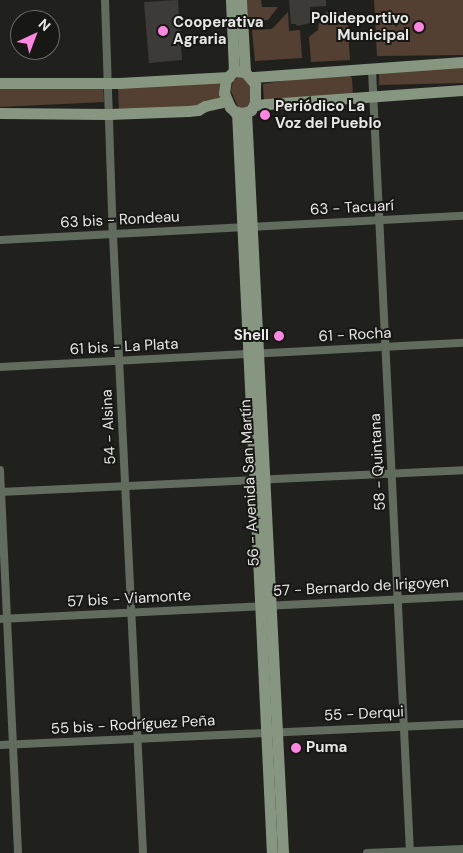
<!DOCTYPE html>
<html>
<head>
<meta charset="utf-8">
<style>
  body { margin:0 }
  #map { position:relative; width:463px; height:853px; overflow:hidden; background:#20211d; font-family:"DM Sans",sans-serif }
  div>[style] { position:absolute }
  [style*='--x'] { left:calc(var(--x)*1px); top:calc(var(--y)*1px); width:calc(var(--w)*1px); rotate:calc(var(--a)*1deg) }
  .green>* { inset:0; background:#544032 }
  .building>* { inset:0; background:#3d3b37 }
  .minor>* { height:8px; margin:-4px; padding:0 4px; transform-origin:4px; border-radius:4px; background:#616b5e }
  .secondary>* { height:11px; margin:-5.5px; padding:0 5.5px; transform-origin:5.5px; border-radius:5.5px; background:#869681 }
  .dots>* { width:14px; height:14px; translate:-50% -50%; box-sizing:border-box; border:2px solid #171714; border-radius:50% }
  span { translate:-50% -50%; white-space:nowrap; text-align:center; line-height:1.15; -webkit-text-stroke:4px #171714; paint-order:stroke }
  .poi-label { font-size:15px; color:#e8e8e6; font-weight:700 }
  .right { translate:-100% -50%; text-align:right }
  .left { translate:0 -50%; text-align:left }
  .street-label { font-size:15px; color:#e8e8e6 }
  .north { position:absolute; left:10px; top:10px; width:50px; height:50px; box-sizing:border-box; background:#171714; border:1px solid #6b6b68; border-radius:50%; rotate:43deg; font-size:14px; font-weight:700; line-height:20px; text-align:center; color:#e8e8e6 }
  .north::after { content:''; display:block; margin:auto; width:18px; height:22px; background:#fd86e2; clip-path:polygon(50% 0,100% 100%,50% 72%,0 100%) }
</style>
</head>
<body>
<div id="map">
  <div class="green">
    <div style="clip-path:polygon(247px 0,261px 0,262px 7px,278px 7px,268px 20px,248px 21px)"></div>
    <div style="clip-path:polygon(374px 0,463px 0,463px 55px,377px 56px)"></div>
    <div style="clip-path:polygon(335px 10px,341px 14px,347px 14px,350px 60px,311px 62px,309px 37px,318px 30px,319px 23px,325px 20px,324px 13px)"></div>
    <div style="clip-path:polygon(288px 12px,289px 31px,300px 30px,302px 58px,255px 61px,252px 30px,272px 29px)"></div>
    <div style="clip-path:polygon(463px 66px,463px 83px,379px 85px,379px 68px)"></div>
    <div style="clip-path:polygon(346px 70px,352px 78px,353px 96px,264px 101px,263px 84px)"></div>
    <div style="clip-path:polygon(241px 75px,251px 82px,252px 100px,245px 109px,238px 107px,231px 91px,233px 81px)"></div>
    <div style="clip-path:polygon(103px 82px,104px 102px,0 107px,0 87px)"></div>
    <div style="clip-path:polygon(221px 82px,225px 98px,195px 107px,119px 111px,118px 87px)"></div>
  </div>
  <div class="building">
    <div style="clip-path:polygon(178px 0,182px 60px,149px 63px,144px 2px)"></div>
    <div style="clip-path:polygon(289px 0,326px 0,326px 6px,310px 7px,311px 23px,297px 26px,296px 24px,291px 24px)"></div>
  </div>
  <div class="minor">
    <div style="--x:105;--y:0;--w:235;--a:88.1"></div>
    <div style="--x:113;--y:235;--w:619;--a:87.22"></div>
    <div style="--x:372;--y:70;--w:784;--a:87.22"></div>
    <div style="--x:0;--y:240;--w:464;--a:-3"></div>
    <div style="--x:0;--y:367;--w:464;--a:-3"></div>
    <div style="--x:0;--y:470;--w:383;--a:87.3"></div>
    <div style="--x:0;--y:492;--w:464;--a:-2.7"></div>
    <div style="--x:0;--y:619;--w:464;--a:-2.8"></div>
    <div style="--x:0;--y:745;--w:463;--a:-2.6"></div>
    <div style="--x:367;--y:853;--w:96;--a:-2.4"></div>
  </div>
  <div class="secondary">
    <div style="--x:231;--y:0;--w:71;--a:87.6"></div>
    <div style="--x:241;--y:0;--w:72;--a:86.8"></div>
    <div style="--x:234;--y:71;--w:11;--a:5"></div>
    <div style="--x:245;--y:72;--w:16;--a:50"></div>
    <div style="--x:255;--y:84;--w:19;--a:90"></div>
    <div style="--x:255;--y:103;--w:8;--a:120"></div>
    <div style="--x:251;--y:110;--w:7;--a:153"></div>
    <div style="--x:245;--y:113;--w:10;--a:-174"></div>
    <div style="--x:235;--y:112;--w:7;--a:-135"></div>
    <div style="--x:230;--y:107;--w:15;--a:-113"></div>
    <div style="--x:224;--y:93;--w:14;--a:-82"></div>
    <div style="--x:226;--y:79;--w:11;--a:-45"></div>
    <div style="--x:252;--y:77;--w:212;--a:-4.1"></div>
    <div style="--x:0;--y:83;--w:119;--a:0"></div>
    <div style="--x:119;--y:83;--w:110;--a:-3.1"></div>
    <div style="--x:254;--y:105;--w:210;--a:-4.1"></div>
    <div style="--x:237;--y:112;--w:742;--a:87.3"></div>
    <div style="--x:246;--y:112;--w:742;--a:87.14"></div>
    <div style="--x:0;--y:113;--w:109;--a:0.5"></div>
    <div style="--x:109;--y:114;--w:79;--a:-2.2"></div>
    <div style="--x:188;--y:111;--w:10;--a:-6"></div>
    <div style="--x:198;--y:110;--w:8;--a:-30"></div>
    <div style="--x:205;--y:106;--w:22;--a:-13"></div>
  </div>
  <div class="dots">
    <div style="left:419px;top:27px;background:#fd86e2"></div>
    <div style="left:163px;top:31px;background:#fd86e2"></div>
    <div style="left:265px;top:115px;background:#fd86e2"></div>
    <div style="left:279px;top:336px;background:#fd86e2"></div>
    <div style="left:296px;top:748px;background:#fd86e2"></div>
  </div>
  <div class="poi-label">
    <span class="right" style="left:409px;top:27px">Polideportivo<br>Municipal</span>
    <span class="left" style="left:173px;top:31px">Cooperativa<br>Agraria</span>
    <span class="left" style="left:275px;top:115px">Periódico La<br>Voz del Pueblo</span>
    <span class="right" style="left:269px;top:336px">Shell</span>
    <span class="left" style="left:306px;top:748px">Puma</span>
  </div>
  <div class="street-label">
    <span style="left:352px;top:208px;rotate:-3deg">63 - Tacuarí</span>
    <span style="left:120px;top:220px;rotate:-3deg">63 bis - Rondeau</span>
    <span style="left:355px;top:335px;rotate:-3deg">61 - Rocha</span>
    <span style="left:124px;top:347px;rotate:-3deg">61 bis - La Plata</span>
    <span style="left:109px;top:427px;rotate:-93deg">54 - Alsina</span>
    <span style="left:378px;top:462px;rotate:-93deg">58 - Quintana</span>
    <span style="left:250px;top:483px;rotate:-93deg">56 - Avenida San Martín</span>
    <span style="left:361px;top:587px;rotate:-3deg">57 - Bernardo de Irigoyen</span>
    <span style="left:129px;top:599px;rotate:-3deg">57 bis - Viamonte</span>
    <span style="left:364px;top:714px;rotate:-3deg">55 - Derqui</span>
    <span style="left:133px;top:725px;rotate:-3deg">55 bis - Rodríguez Peña</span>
  </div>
  <div class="north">N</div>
</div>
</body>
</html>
